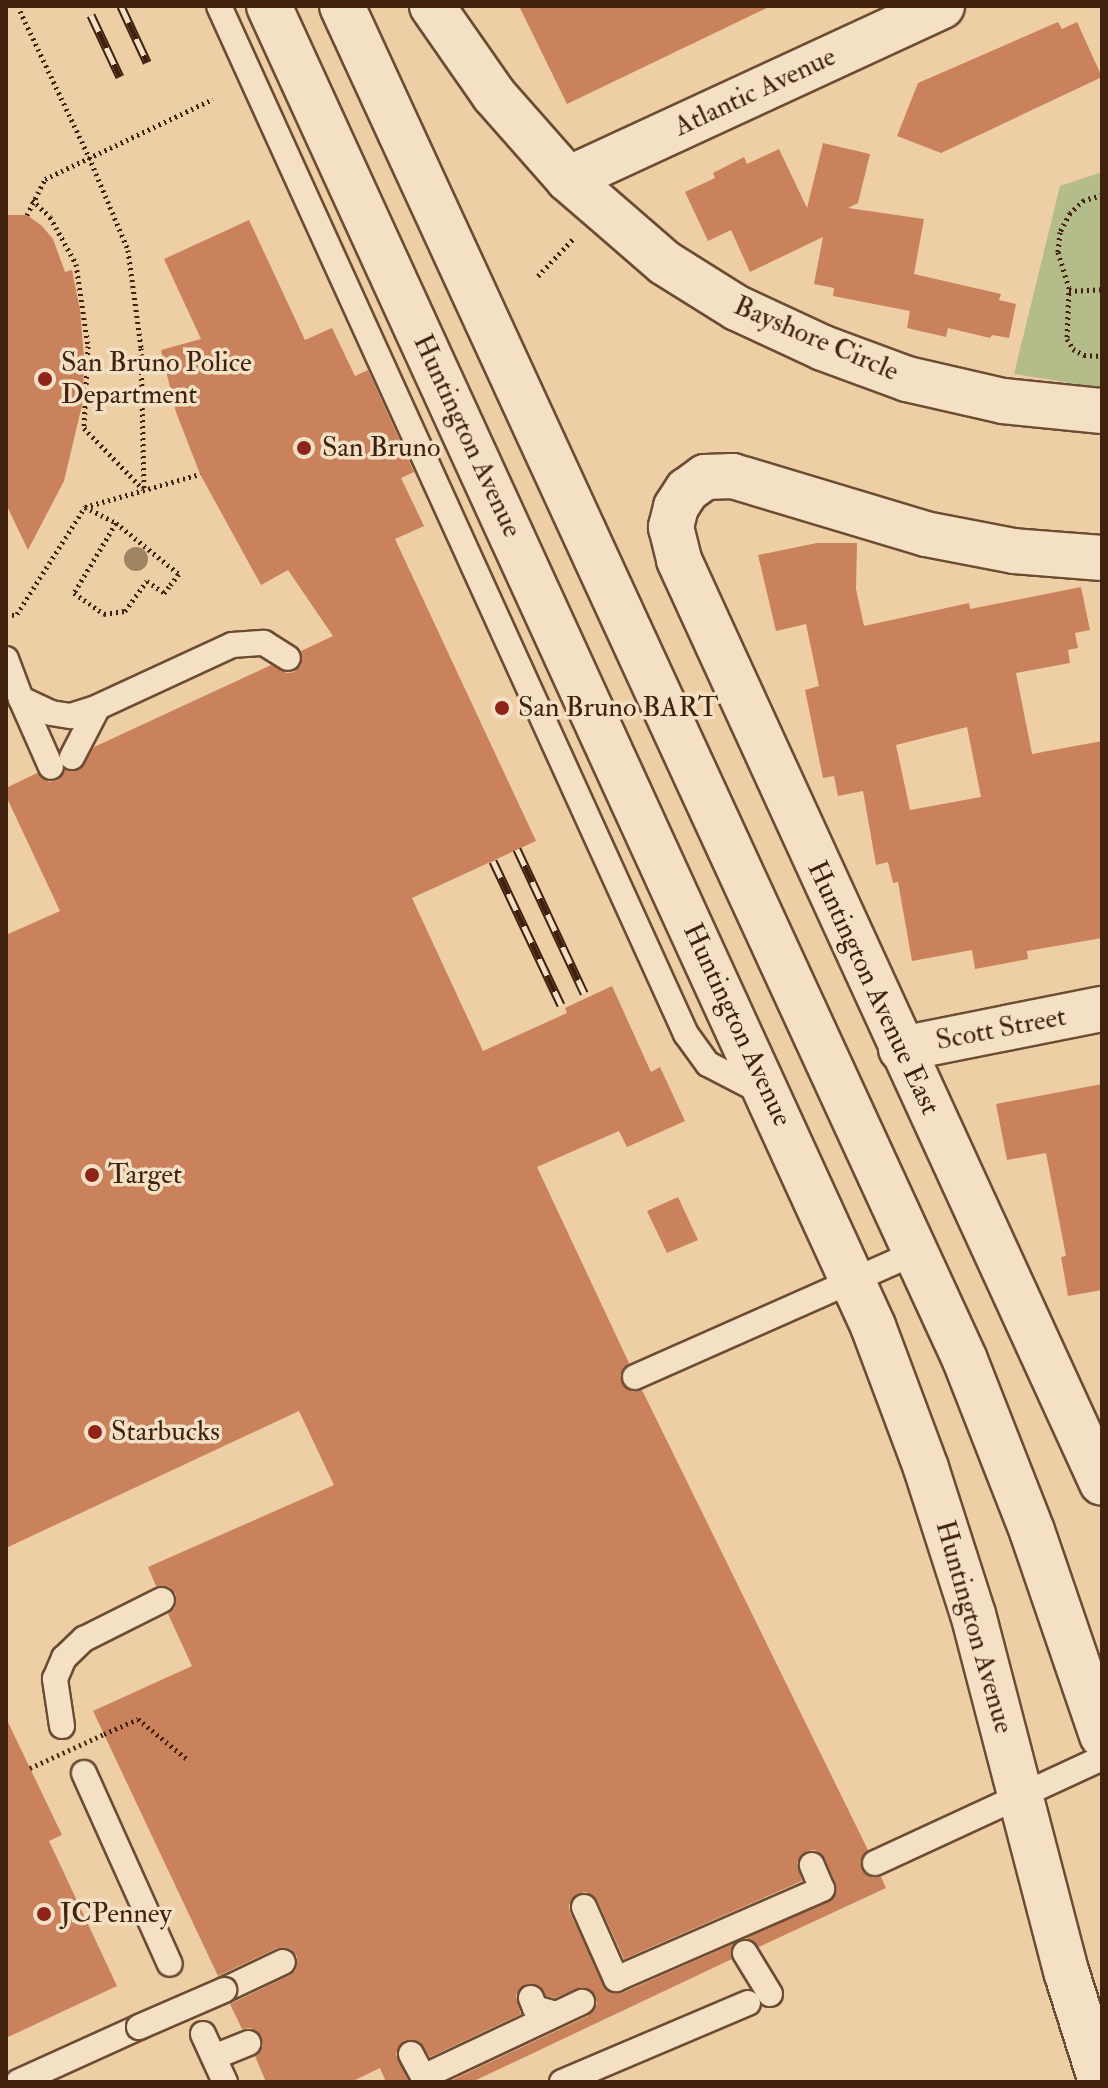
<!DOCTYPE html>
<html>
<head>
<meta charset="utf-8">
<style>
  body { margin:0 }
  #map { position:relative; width:1108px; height:2088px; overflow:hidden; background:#eecfa5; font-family:"IM FELL Double Pica",serif }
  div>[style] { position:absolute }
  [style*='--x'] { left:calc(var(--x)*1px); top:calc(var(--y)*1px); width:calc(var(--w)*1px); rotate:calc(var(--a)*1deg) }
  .green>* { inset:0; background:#b4bc8a }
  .building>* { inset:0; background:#ca825d }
  .path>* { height:5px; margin-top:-2.5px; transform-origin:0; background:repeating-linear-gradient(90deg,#40210d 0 2px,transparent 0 6px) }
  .roads { filter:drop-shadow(2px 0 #6c4c33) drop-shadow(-2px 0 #6c4c33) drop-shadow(0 2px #6c4c33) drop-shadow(0 -2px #6c4c33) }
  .lane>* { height:24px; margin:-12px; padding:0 12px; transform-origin:12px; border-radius:12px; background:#f4e0c4 }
  .street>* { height:44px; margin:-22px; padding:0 22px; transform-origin:22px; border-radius:22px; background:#f4e0c4 }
  .secondary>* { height:44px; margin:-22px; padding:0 22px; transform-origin:22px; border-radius:22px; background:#f4e0c4 }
  .rail>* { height:9px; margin-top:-4.5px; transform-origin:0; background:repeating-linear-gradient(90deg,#f4e0c4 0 18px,#40210d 0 36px); box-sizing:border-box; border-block:2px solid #40210d }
  .path-bridge>* { height:5px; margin-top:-2.5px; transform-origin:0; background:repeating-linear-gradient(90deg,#40210d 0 2px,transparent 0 6px) }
  .bridges { filter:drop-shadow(2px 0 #6c4c33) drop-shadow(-2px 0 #6c4c33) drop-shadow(0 2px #6c4c33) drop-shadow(0 -2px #6c4c33) }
  .lane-bridge>* { height:24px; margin:-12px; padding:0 12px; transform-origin:12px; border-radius:12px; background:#f4e0c4 }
  .trees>* { width:24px; height:24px; margin:-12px; border-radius:50%; background:#9e8562 }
  .dots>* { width:22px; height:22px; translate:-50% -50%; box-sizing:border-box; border:4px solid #f4e0c4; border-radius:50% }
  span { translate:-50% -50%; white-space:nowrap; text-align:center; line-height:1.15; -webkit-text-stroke:7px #f4e0c4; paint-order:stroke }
  .street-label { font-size:28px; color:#40210d }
  .poi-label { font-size:28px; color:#40210d }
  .left { translate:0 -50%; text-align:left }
  .frame { position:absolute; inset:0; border:8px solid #40210d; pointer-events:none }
</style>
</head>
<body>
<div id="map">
  <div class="green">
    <div style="clip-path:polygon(1102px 172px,1102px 388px,1014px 374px,1060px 186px)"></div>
  </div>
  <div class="building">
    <div style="clip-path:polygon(519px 6px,771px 6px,567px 104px)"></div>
    <div style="clip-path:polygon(1058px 22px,1062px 29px,1077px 22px,1102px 77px,941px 153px,897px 136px,918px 83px)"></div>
    <div style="clip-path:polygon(823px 143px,870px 154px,858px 203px,848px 208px,924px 219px,914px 274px,1001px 294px,999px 300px,1016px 304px,1009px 338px,992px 335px,990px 338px,948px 328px,946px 337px,907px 328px,910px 311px,833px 296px,834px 288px,814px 284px,823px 237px,750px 272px,731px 230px,708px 241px,685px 192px,715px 178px,713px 173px,744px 157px,747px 164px,779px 149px,807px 208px)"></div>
    <div style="clip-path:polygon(6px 215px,27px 215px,42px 226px,53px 239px,65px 272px,72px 270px,80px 310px,84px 357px,83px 401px,64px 481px,28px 550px,6px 504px)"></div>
    <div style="clip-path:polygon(249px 220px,305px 340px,332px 328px,355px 376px,368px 370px,414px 472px,401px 478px,424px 526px,395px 539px,536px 841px,412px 898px,483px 1051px,567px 1013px,565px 1008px,612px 986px,651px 1072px,660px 1067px,685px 1121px,627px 1147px,619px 1131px,537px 1167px,629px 1363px,620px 1375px,622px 1384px,633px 1392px,642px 1390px,868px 1850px,860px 1861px,862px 1870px,873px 1878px,881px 1877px,886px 1888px,759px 1947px,746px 1938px,834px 1897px,836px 1884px,825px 1859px,815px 1850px,807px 1851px,797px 1862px,802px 1881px,624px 1959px,597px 1900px,586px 1892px,577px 1894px,569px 1905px,570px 1913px,608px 1991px,622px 1993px,733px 1944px,732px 1959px,472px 2082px,448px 2082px,588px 2016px,597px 2004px,595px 1995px,582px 1987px,555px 1998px,546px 1996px,540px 1986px,526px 1984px,516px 1995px,521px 2014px,430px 2057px,420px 2042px,405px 2040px,396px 2054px,409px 2082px,386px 2082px,380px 2068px,351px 2082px,266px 2082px,255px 2056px,263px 2046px,261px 2037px,251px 2028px,242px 2029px,230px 2004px,290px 1975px,296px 1970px,297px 1956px,291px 1949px,277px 1948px,218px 1976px,93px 1711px,192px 1666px,168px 1614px,175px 1608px,176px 1594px,170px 1587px,156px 1586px,148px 1567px,334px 1485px,299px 1411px,6px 1548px,6px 935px,60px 911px,6px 796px,6px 788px,37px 773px,49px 782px,58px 780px,65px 770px,81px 769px,94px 747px,271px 665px,287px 673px,294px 672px,301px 665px,301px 651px,333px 636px,288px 570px,261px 585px,200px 474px,176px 412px,161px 350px,201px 339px,164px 259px)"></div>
    <div style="clip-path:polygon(evenodd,817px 543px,857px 543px,856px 589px,864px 626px,969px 603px,970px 609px,1081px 587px,1090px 630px,1075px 633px,1078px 648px,1068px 650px,1070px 663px,1016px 673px,1032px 754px,1102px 741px,1102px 938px,1027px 951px,1028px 959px,975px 969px,972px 950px,912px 961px,898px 882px,893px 883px,888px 862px,876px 865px,863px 791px,838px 796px,834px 776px,823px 778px,805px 690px,819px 686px,806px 624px,776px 631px,758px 555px,817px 543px,967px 727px,981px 797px,910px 810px,896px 745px,967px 727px)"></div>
    <div style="clip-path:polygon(1102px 1084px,1102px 1290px,1068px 1296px,1061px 1257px,1066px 1256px,1046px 1153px,1007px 1160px,996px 1104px)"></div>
    <div style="clip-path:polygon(678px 1197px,698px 1240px,667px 1253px,647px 1211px)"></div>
    <div style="clip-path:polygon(6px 1718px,62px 1835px,49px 1841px,117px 1986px,6px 2038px)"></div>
  </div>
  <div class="path">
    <div style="--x:20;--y:11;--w:161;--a:64.7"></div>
    <div style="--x:89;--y:157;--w:101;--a:67.2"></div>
    <div style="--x:128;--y:250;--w:99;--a:82.4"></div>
    <div style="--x:141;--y:348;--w:142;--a:88.8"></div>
    <div style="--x:1102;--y:195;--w:19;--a:164"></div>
    <div style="--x:1084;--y:200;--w:19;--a:137"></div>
    <div style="--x:1070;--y:213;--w:21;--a:118"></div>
    <div style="--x:1060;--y:232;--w:20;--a:96"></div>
    <div style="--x:1058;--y:252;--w:37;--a:73"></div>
    <div style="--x:1069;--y:287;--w:52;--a:92.2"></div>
    <div style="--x:1067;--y:339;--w:12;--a:59"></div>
    <div style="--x:1073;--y:349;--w:13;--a:29"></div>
    <div style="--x:1084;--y:355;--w:18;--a:3"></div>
    <div style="--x:32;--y:200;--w:25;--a:43"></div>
    <div style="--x:50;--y:217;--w:54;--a:61"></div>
    <div style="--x:76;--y:264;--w:83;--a:81.7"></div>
    <div style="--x:88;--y:346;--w:82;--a:92.8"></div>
    <div style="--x:84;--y:428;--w:85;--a:46"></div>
    <div style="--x:27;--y:215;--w:40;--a:-63.4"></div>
    <div style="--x:45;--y:179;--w:186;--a:-25.5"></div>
    <div style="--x:538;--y:276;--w:51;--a:-46.6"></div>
    <div style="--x:1069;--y:291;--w:33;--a:-3"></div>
    <div style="--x:85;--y:507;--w:35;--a:27"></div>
    <div style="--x:116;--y:523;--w:81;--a:39"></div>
    <div style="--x:179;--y:574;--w:14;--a:129"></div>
    <div style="--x:116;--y:523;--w:82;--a:121"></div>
    <div style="--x:74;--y:593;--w:37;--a:35"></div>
    <div style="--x:104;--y:614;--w:21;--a:-8"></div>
    <div style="--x:125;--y:611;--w:37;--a:-54"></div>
    <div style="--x:147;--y:581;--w:21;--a:35"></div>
    <div style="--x:164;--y:593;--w:11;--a:-52"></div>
    <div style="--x:6;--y:616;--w:11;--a:-10"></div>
    <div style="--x:17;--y:614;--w:127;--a:-57.6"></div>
    <div style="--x:85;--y:507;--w:120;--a:-16"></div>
    <div style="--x:104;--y:1734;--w:37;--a:-24"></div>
    <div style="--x:138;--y:1719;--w:63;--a:39.2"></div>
  </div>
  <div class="roads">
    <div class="lane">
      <div style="--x:219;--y:6;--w:1129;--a:65.57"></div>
      <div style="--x:686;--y:1034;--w:37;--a:54"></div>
      <div style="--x:708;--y:1064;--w:63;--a:27.4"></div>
      <div style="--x:6;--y:659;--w:43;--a:69.4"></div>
      <div style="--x:21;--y:699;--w:33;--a:25"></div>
      <div style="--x:51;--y:713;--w:20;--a:9"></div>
      <div style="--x:71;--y:716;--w:28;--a:-18"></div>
      <div style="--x:98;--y:707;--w:148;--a:-24.8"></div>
      <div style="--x:232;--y:645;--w:32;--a:-4"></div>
      <div style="--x:264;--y:643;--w:28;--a:32"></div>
      <div style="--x:21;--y:699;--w:74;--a:66.2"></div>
      <div style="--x:72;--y:757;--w:56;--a:-62.5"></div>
      <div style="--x:635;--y:1377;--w:308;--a:-23.9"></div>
      <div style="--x:62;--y:1726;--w:48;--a:-98.5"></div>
      <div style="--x:55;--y:1679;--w:23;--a:-67"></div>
      <div style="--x:64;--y:1658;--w:28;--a:-44"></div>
      <div style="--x:84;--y:1639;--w:87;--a:-26.6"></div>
      <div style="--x:84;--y:1773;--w:209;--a:65.8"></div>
      <div style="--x:875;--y:1863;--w:250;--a:-24.8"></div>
      <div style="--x:584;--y:1907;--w:79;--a:66"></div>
      <div style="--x:616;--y:1979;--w:225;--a:-23.6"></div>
      <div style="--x:822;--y:1889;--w:26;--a:-113"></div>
      <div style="--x:745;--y:1953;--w:48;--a:58.6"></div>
      <div style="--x:224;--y:1990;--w:65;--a:-25.4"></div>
      <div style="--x:531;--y:1998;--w:11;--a:68"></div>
      <div style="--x:535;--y:2008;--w:22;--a:16"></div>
      <div style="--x:203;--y:2034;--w:53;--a:65.4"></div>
      <div style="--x:411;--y:2054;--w:26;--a:62"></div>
      <div style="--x:423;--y:2077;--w:176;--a:-25.3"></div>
      <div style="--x:214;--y:2057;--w:37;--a:-22"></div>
      <div style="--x:18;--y:2082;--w:133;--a:-24.4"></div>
      <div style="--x:562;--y:2082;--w:202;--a:-23"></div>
    </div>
    <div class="street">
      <div style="--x:432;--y:6;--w:108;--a:55.1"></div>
      <div style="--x:494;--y:95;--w:112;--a:48.6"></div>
      <div style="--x:568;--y:179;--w:128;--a:40.9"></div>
      <div style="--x:665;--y:263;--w:85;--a:32"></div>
      <div style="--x:737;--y:308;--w:95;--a:24.9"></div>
      <div style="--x:823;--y:348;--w:90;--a:20.3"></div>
      <div style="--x:907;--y:379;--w:98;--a:12.9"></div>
      <div style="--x:1003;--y:401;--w:100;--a:5.8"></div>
      <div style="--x:568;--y:179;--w:412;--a:-24.8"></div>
      <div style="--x:1102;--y:558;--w:88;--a:-175.5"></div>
      <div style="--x:1014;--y:551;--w:90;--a:-169.1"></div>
      <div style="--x:926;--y:534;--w:202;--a:-163.3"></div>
      <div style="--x:733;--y:476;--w:28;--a:178"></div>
      <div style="--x:705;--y:477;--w:22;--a:144"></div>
      <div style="--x:687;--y:490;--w:20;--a:123"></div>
      <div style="--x:676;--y:507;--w:21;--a:104"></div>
      <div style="--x:671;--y:527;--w:34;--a:76"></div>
      <div style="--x:679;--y:560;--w:1015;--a:65.38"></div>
      <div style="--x:901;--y:1049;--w:205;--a:-11.3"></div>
    </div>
    <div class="secondary">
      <div style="--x:269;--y:6;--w:1452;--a:65.41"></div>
      <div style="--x:873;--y:1326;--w:152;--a:69.5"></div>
      <div style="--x:926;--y:1468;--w:153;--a:72.2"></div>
      <div style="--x:973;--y:1614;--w:372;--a:75.4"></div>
      <div style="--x:1067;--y:1974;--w:113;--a:72.5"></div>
      <div style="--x:342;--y:6;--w:1490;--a:65.29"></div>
      <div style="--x:965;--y:1360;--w:184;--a:68.6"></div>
      <div style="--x:1032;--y:1531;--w:216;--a:71.1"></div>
    </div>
  </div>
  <div class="rail">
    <div style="--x:121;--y:6;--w:62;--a:65.1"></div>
    <div style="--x:91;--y:15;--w:68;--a:64.9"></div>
    <div style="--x:517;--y:849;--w:159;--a:65"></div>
    <div style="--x:493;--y:861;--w:159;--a:64.7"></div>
  </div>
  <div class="path-bridge">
    <div style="--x:30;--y:1768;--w:81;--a:-24.7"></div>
  </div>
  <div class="bridges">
    <div class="lane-bridge">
      <div style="--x:139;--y:2027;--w:93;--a:-23.5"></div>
    </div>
  </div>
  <div class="trees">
    <div style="left:136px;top:559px"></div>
  </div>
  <div class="dots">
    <div style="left:45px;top:379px;background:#8f2418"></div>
    <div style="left:304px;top:448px;background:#8f2418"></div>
    <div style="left:502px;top:708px;background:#8f2418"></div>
    <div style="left:92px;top:1175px;background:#8f2418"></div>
    <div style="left:95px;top:1432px;background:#8f2418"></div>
    <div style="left:44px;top:1914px;background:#8f2418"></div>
  </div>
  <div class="street-label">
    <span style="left:755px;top:92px;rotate:-25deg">Atlantic Avenue</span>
    <span style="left:816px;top:339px;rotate:23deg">Bayshore Circle</span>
    <span style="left:467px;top:436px;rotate:65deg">Huntington Avenue</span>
    <span style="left:873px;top:988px;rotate:65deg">Huntington Avenue East</span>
    <span style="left:737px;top:1025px;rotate:65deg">Huntington Avenue</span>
    <span style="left:1001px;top:1029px;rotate:-11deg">Scott Street</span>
    <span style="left:974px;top:1627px;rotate:74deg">Huntington Avenue</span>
  </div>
  <div class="poi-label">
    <span class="left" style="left:61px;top:379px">San Bruno Police<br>Department</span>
    <span class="left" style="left:322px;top:448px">San Bruno</span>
    <span class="left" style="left:518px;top:708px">San Bruno BART</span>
    <span class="left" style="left:108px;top:1175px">Target</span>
    <span class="left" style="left:111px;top:1432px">Starbucks</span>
    <span class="left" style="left:60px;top:1914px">JCPenney</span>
  </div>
  <div class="frame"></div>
</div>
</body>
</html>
